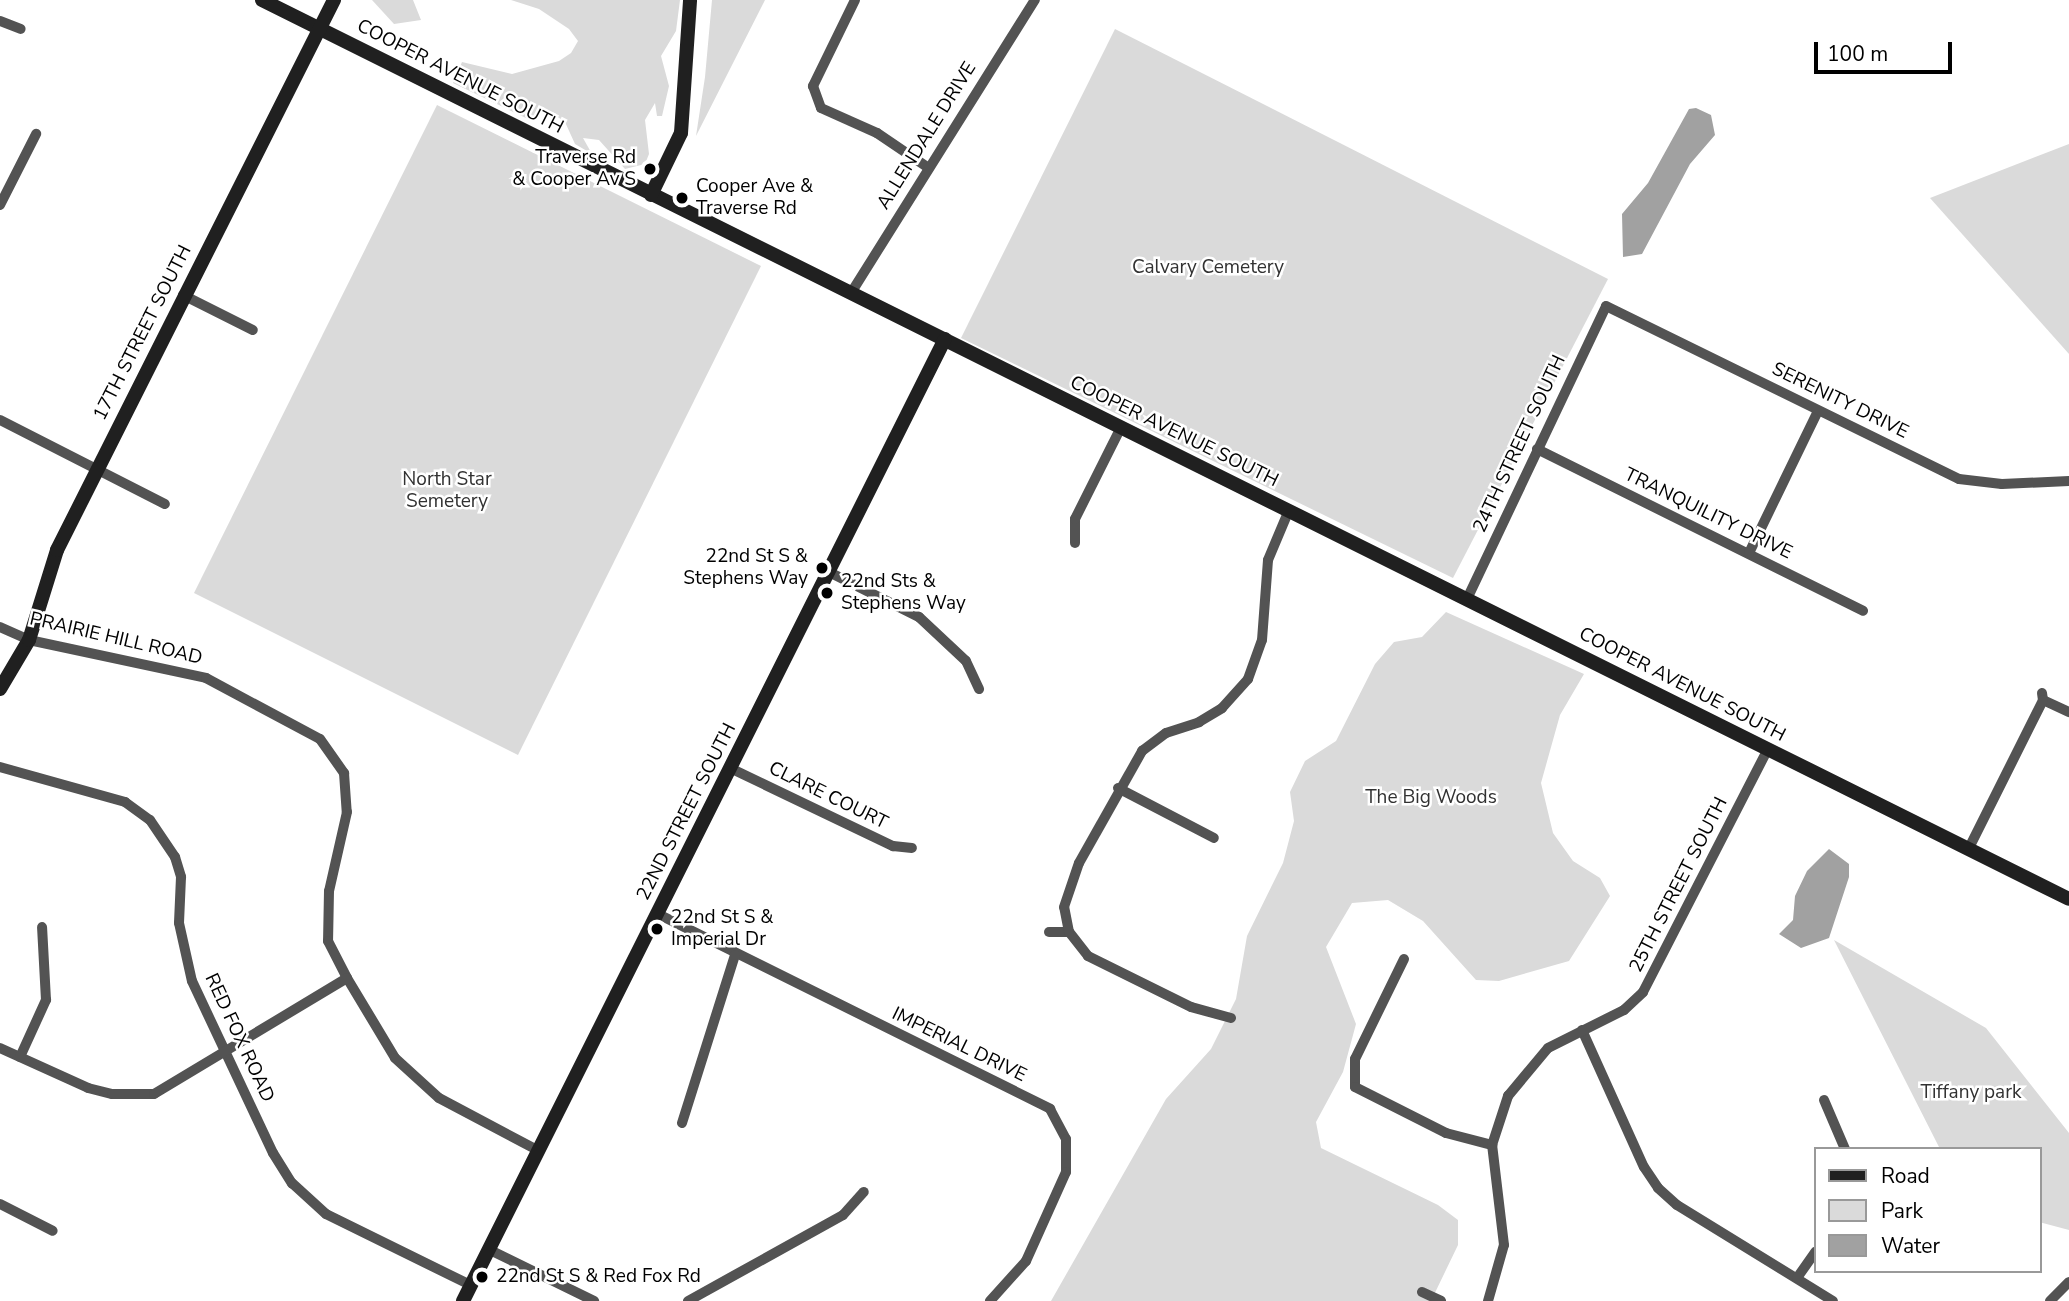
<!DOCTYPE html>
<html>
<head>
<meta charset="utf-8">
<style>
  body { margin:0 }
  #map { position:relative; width:2069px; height:1301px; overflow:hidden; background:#fff; font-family:"Nunito Sans",sans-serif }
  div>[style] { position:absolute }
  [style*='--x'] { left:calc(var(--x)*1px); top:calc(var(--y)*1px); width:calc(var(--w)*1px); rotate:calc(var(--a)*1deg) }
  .green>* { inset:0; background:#dadada }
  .water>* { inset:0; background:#a1a1a1 }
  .street>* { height:10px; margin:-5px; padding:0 5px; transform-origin:5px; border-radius:5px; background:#535353 }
  .secondary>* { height:14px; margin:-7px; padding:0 7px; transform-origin:7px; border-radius:7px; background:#202020 }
  .dots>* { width:19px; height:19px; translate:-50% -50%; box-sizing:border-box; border:4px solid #fff; border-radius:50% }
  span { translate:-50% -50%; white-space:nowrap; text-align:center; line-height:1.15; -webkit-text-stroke:5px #fff; paint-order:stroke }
  .street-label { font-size:19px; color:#000 }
  .poi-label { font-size:19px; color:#000 }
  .right { translate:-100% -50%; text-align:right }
  .left { translate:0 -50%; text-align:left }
  .park-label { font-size:19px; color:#313131 }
  .legend { position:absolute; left:1814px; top:1147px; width:228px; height:126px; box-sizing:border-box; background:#fff; border:2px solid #999; margin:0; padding:9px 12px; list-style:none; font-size:21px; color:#000 }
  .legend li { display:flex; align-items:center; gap:14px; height:35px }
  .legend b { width:35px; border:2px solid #999 }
  .scale { position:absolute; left:1814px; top:42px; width:138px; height:32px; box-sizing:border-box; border:4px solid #000; border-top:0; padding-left:9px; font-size:21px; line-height:24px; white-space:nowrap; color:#000; -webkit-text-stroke:5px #fff; paint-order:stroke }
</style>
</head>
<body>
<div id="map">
  <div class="green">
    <div style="clip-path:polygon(372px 0,413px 0,421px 20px,394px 24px)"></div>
    <div style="clip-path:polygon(511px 0,680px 0,676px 31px,661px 56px,669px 86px,662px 116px,657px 116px,655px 103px,645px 120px,649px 154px,645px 164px,625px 169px,599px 140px,583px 138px,592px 154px,575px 144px,565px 122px,549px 111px,528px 119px,453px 83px,462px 62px,512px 74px,559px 61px,571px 53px,578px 41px,569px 29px,539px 9px)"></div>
    <div style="clip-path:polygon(712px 0,765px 0,696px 136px,705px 77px)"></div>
    <div style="clip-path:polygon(1115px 29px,1608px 279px,1453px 578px,961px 338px)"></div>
    <div style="clip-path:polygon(437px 105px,761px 266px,518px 755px,194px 593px)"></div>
    <div style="clip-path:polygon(2069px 144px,2069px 354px,1930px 198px)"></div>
    <div style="clip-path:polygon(1446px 612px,1584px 674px,1560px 715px,1541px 783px,1553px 833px,1573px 861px,1600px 878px,1610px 896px,1569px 961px,1499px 981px,1476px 980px,1423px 921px,1388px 900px,1352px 903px,1326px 947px,1356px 1024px,1343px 1072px,1316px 1122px,1321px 1148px,1438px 1205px,1458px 1220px,1458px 1245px,1431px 1301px,1051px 1301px,1166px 1099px,1211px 1049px,1236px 999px,1247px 936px,1283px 863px,1294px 821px,1290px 792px,1305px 761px,1336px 741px,1375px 664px,1394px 642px,1422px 637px)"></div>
    <div style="clip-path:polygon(1834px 940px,1986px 1028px,2069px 1133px,2069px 1230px,2039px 1222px,2039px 1149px,1940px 1149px)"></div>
  </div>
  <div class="water">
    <div style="clip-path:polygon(1696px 108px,1711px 115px,1715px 135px,1690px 164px,1642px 254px,1623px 257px,1622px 214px,1648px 183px,1689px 109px)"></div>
    <div style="clip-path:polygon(1829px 849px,1849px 864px,1849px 877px,1829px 938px,1801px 948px,1779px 934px,1793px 920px,1795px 896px,1807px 871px)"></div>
  </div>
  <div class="street">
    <div style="--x:855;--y:0;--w:96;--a:116"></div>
    <div style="--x:813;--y:86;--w:23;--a:70"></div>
    <div style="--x:821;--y:108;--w:61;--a:24.1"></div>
    <div style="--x:877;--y:133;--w:60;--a:34.2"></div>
    <div style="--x:0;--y:21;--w:22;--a:21"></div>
    <div style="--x:0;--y:205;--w:80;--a:-63.1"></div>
    <div style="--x:851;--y:293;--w:346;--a:-57.9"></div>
    <div style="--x:183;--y:295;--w:78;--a:26.6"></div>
    <div style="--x:0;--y:420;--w:185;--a:27"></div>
    <div style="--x:1537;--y:449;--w:364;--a:26.4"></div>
    <div style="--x:1075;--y:543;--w:24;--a:-90"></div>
    <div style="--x:1075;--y:519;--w:103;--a:-63.4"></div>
    <div style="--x:1749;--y:553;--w:158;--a:-64.1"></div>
    <div style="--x:829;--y:572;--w:101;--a:26.6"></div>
    <div style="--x:919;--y:617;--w:64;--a:43.1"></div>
    <div style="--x:966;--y:661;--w:31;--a:65"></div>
    <div style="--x:1467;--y:599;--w:324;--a:-64.6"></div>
    <div style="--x:1606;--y:306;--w:393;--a:26.1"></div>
    <div style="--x:1959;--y:479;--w:43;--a:6.6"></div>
    <div style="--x:2002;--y:484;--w:67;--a:-2.6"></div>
    <div style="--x:0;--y:627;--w:32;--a:24"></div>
    <div style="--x:29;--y:640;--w:181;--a:12.1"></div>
    <div style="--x:206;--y:678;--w:129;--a:28.2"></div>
    <div style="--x:320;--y:739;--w:42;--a:54.8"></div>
    <div style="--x:344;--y:773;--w:39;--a:86"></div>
    <div style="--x:347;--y:812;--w:81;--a:102.8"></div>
    <div style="--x:329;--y:891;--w:50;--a:91.1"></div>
    <div style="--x:328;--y:941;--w:42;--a:62.8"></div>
    <div style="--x:347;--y:978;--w:93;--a:59"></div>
    <div style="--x:395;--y:1058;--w:59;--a:42.3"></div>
    <div style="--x:439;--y:1098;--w:113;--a:27.9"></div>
    <div style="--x:2042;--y:693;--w:7;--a:82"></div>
    <div style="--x:2043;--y:700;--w:29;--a:25"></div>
    <div style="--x:0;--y:767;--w:130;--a:15.6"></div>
    <div style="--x:125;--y:802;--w:31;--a:36"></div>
    <div style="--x:150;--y:820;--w:45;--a:56"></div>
    <div style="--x:175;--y:857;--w:21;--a:73"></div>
    <div style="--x:181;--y:877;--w:46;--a:92.5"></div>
    <div style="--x:179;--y:923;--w:59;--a:77.4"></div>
    <div style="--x:192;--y:981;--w:190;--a:64.8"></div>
    <div style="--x:273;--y:1153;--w:36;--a:58"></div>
    <div style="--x:292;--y:1183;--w:46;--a:42.4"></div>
    <div style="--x:326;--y:1214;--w:161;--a:26.2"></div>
    <div style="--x:730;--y:768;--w:181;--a:25.6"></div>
    <div style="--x:893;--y:846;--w:19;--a:6"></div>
    <div style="--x:1118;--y:788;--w:108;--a:27.5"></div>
    <div style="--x:1969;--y:848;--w:165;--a:-63.4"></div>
    <div style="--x:658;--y:914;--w:438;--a:26.4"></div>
    <div style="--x:1050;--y:1109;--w:34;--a:62"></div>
    <div style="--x:1066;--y:1139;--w:33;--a:90"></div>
    <div style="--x:1066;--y:1172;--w:98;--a:114.2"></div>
    <div style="--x:1026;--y:1261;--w:54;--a:132"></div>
    <div style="--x:1049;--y:932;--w:20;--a:0"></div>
    <div style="--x:1404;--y:959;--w:111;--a:116.1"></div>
    <div style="--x:1355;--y:1059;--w:28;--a:90"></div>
    <div style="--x:1355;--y:1087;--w:102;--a:26.8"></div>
    <div style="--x:1446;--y:1133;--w:48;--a:14.6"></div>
    <div style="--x:1231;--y:1018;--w:41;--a:-164.6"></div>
    <div style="--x:1191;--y:1007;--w:115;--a:-153.7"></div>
    <div style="--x:1088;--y:956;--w:31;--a:-128"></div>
    <div style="--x:1069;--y:932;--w:25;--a:-101"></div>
    <div style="--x:1064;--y:907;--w:46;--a:-71.2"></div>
    <div style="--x:1079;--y:863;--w:129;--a:-60.6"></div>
    <div style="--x:1142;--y:751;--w:30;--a:-37"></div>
    <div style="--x:1166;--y:733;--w:35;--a:-18"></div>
    <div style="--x:1199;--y:722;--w:27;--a:-31"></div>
    <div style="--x:1222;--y:708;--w:39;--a:-48"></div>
    <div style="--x:1248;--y:679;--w:41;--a:-70.3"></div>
    <div style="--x:1262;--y:640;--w:80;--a:-85.7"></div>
    <div style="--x:1268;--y:560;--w:54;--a:-67.2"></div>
    <div style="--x:1582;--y:1030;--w:150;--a:65.7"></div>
    <div style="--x:1644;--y:1167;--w:25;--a:56"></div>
    <div style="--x:1658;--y:1188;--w:25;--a:42"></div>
    <div style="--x:1677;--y:1205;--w:183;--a:31.6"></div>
    <div style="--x:0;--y:1048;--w:97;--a:24.4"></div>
    <div style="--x:88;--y:1088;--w:25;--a:14"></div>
    <div style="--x:112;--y:1094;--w:42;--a:0"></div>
    <div style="--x:154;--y:1094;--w:225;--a:-31"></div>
    <div style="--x:20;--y:1057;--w:63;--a:-65.5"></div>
    <div style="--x:46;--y:1000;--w:73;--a:-93.1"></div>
    <div style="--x:1824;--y:1100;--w:53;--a:66.8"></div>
    <div style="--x:682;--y:1123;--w:176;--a:-72.5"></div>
    <div style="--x:0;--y:1204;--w:59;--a:27"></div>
    <div style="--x:490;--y:1250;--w:116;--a:26.1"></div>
    <div style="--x:1797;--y:1278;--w:32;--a:-55"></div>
    <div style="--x:1422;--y:1292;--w:21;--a:25"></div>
    <div style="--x:688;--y:1301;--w:177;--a:-29"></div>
    <div style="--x:843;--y:1215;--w:31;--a:-48"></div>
    <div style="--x:1488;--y:1301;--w:58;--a:-74.1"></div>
    <div style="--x:1504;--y:1245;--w:101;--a:-96.8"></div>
    <div style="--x:1492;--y:1145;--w:52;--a:-71.9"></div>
    <div style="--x:1508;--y:1096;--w:62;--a:-50.2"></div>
    <div style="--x:1548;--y:1048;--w:85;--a:-26.6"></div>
    <div style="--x:1624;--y:1010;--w:26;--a:-43"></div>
    <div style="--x:1643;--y:992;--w:273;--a:-62.8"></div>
    <div style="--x:2050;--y:1301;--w:27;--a:-45"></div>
  </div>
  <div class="secondary">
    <div style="--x:262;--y:0;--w:2018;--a:26.45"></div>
    <div style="--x:651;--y:195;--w:69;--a:-64.2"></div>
    <div style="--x:681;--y:133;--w:133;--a:-86.1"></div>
    <div style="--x:0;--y:689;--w:57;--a:-59.4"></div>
    <div style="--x:29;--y:640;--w:94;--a:-72.7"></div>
    <div style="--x:57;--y:550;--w:616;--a:-63.27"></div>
    <div style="--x:463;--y:1301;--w:1076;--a:-63.39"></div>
  </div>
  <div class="dots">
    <div style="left:650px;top:169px;background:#000"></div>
    <div style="left:682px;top:198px;background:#000"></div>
    <div style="left:822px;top:568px;background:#000"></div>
    <div style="left:827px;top:593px;background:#000"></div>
    <div style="left:657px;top:929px;background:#000"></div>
    <div style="left:482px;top:1277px;background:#000"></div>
  </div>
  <div class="street-label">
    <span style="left:460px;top:77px;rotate:27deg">COOPER AVENUE SOUTH</span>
    <span style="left:927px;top:136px;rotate:-58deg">ALLENDALE DRIVE</span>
    <span style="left:143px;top:333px;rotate:-63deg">17TH STREET SOUTH</span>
    <span style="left:1840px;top:401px;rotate:26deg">SERENITY DRIVE</span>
    <span style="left:1174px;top:432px;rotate:26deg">COOPER AVENUE SOUTH</span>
    <span style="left:1520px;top:444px;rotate:-65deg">24TH STREET SOUTH</span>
    <span style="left:1708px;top:514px;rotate:26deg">TRANQUILITY DRIVE</span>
    <span style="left:116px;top:639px;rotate:13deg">PRAIRIE HILL ROAD</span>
    <span style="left:1682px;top:685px;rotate:27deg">COOPER AVENUE SOUTH</span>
    <span style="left:828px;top:796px;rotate:26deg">CLARE COURT</span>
    <span style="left:687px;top:812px;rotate:-63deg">22ND STREET SOUTH</span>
    <span style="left:1679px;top:885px;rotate:-63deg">25TH STREET SOUTH</span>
    <span style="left:239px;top:1038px;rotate:65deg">RED FOX ROAD</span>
    <span style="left:959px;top:1045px;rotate:26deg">IMPERIAL DRIVE</span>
  </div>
  <div class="poi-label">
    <span class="right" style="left:636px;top:169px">Traverse Rd<br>&amp; Cooper Av S</span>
    <span class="left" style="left:696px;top:198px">Cooper Ave &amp;<br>Traverse Rd</span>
    <span class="right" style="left:808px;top:568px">22nd St S &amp;<br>Stephens Way</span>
    <span class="left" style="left:841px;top:593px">22nd Sts &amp;<br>Stephens Way</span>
    <span class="left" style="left:671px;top:929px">22nd St S &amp;<br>Imperial Dr</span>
    <span class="left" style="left:496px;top:1277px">22nd St S &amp; Red Fox Rd</span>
  </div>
  <div class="park-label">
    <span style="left:1208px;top:268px">Calvary Cemetery</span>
    <span style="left:447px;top:491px">North Star<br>Semetery</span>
    <span style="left:1431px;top:798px">The Big Woods</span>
    <span style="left:1971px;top:1093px">Tiffany park</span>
  </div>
  <ul class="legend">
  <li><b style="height:9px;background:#202020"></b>Road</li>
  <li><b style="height:19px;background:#dadada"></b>Park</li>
  <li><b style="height:19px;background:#a1a1a1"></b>Water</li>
  </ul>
  <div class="scale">100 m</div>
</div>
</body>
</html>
